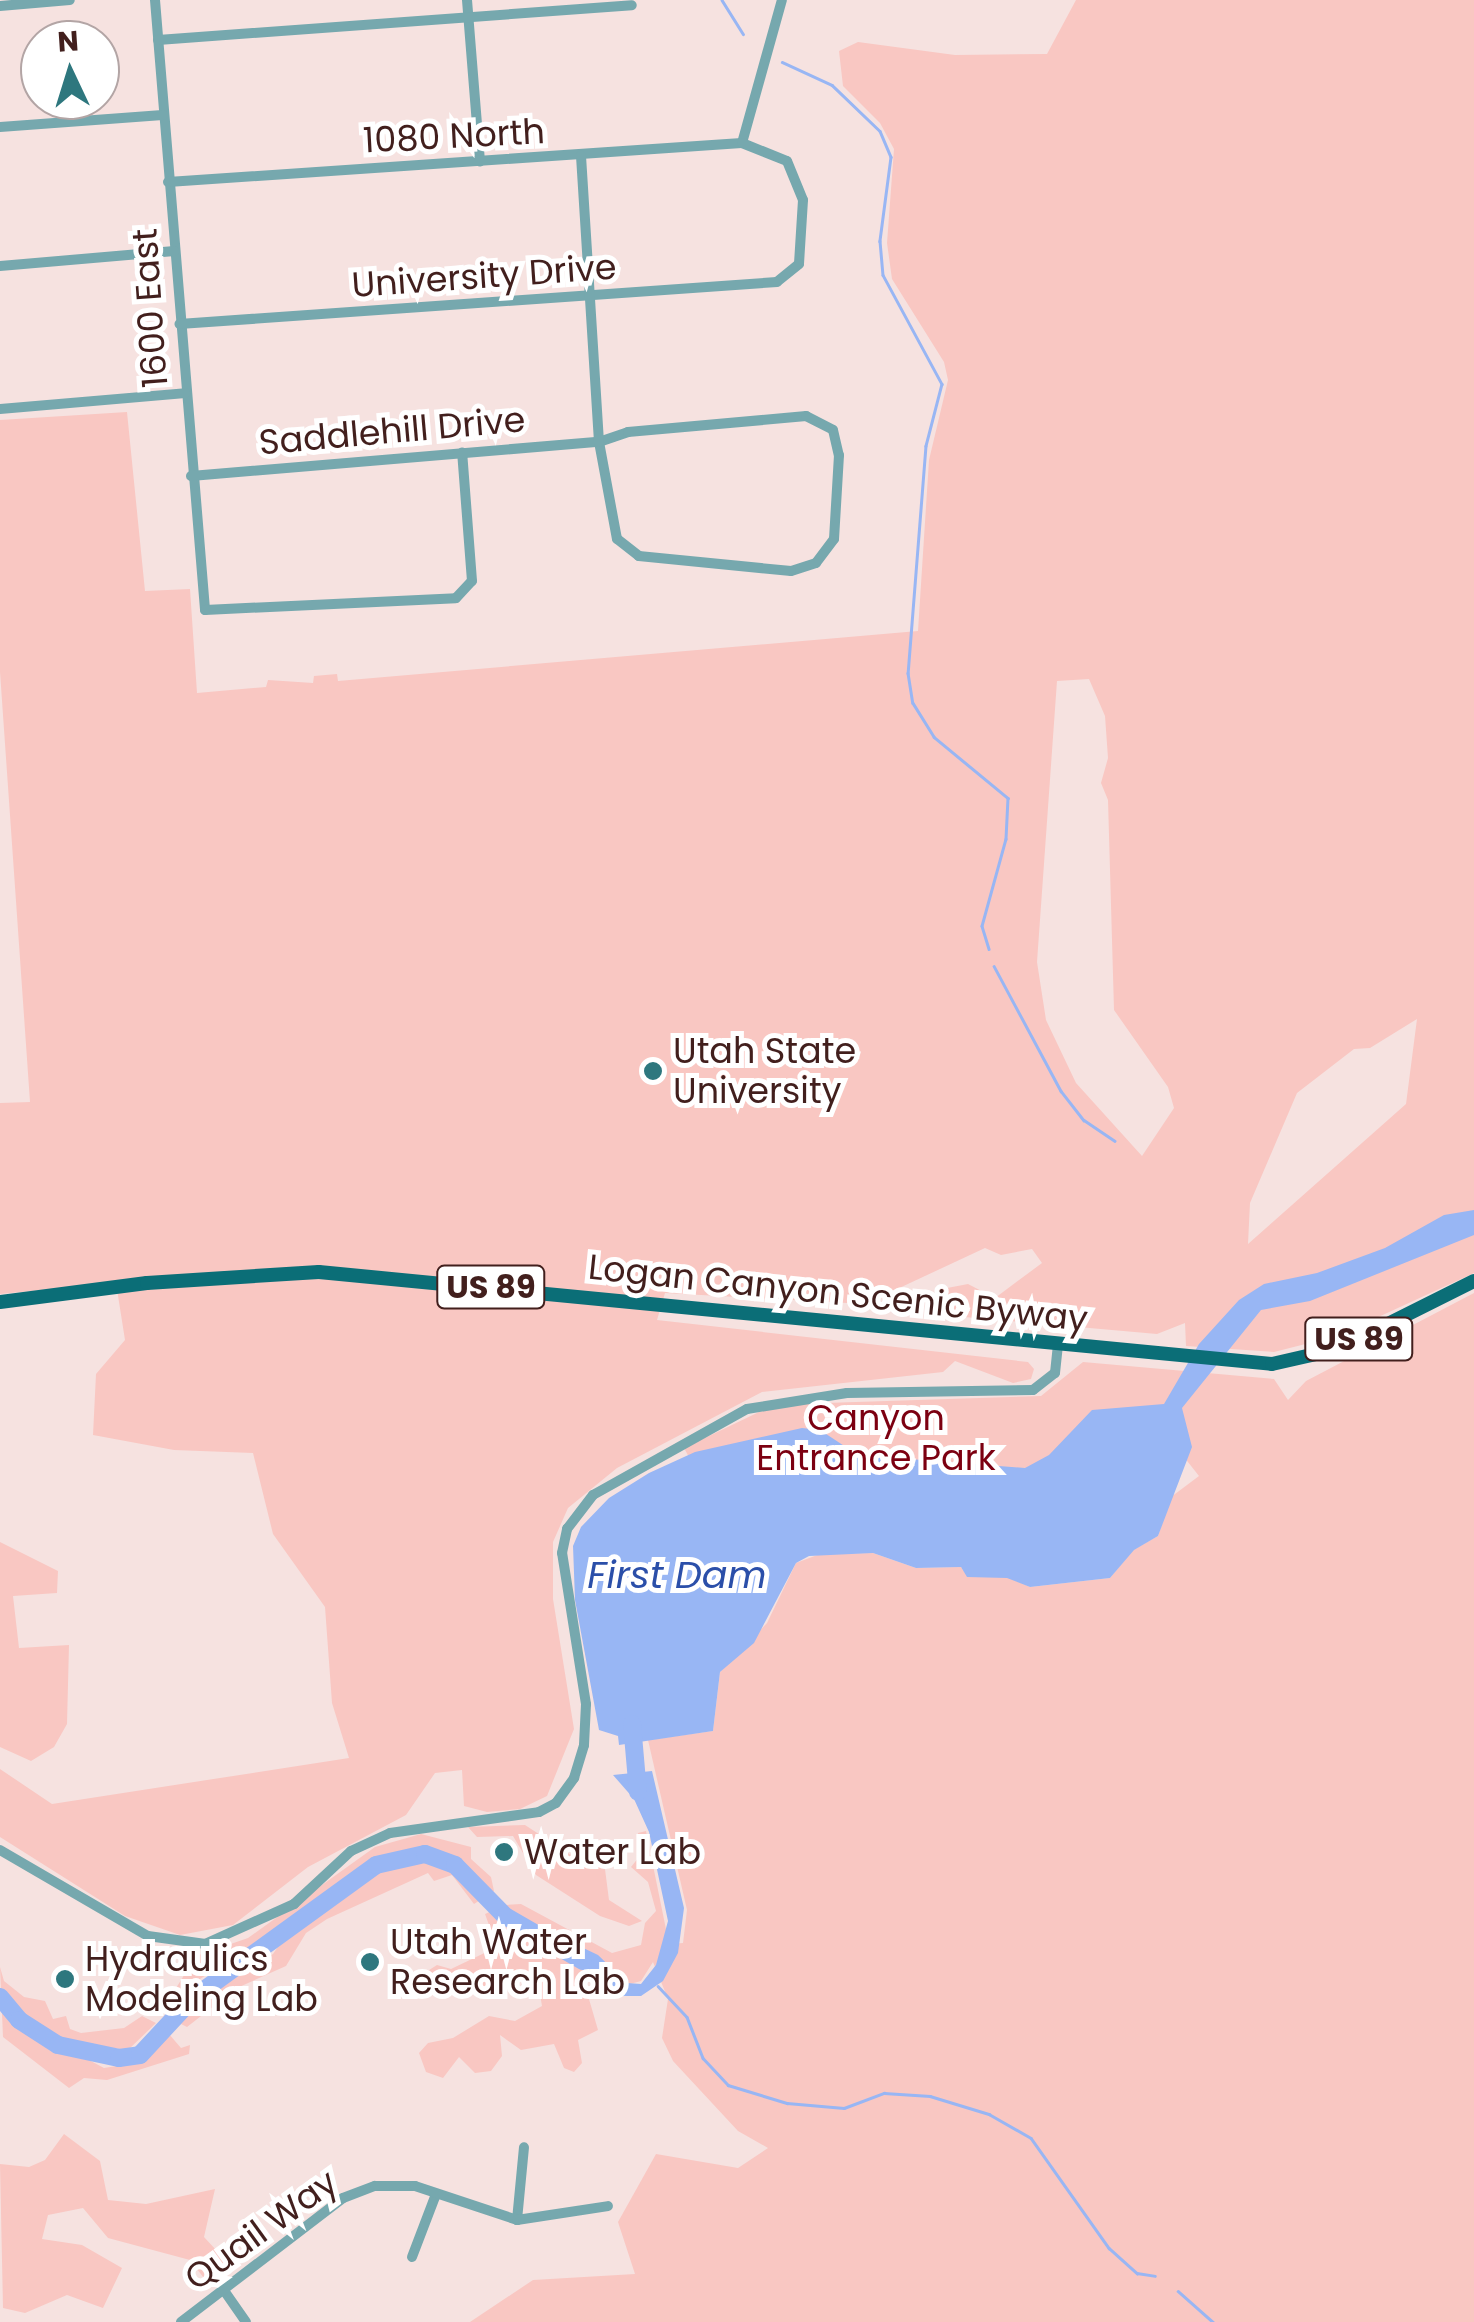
<!DOCTYPE html>
<html>
<head>
<meta charset="utf-8">
<style>
  body { margin:0 }
  #map { position:relative; width:1474px; height:2322px; overflow:hidden; background:#f6e2e0; font-family:Poppins,sans-serif }
  div>[style] { position:absolute }
  [style*='--x'] { left:calc(var(--x)*1px); top:calc(var(--y)*1px); width:calc(var(--w)*1px); rotate:calc(var(--a)*1deg) }
  .green>* { inset:0; background:#f9c7c2 }
  .water>* { inset:0; background:#98b6f4 }
  .stream>* { height:2.5px; margin:-1.25px; padding:0 1.25px; transform-origin:1.25px; border-radius:1.25px; background:#98b6f4 }
  .river>* { height:18px; margin:-9px; padding:0 9px; transform-origin:9px; border-radius:9px; background:#98b6f4 }
  .minor>* { height:10px; margin:-5px; padding:0 5px; transform-origin:5px; border-radius:5px; background:#76a8ae }
  .major>* { height:14px; margin:-7px; padding:0 7px; transform-origin:7px; border-radius:7px; background:#0b6e77 }
  .dots>* { width:28px; height:28px; translate:-50% -50%; box-sizing:border-box; border:5px solid #fff; border-radius:50% }
  span { translate:-50% -50%; white-space:nowrap; text-align:center; line-height:1.15; -webkit-text-stroke:10px #fff; paint-order:stroke }
  .shield-label span { padding:2px 8px; background:#fff; border:2px solid; border-radius:8px; -webkit-text-stroke-width:0 }
  .shield-label { font-size:32px; color:#421f1d; font-weight:700 }
  .street-label { font-size:35px; color:#421f1d }
  .poi-label { font-size:35px; color:#421f1d }
  .left { translate:0 -50%; text-align:left }
  .park-label { font-size:35px; color:#7c0011 }
  .water-label { font-size:38px; color:#2b4fa9; font-style:italic }
  .north { position:absolute; left:20px; top:20px; width:100px; height:100px; box-sizing:border-box; background:#fff; border:2px solid #b3a5a5; border-radius:50%; rotate:356deg; font-size:28px; font-weight:700; line-height:40px; text-align:center; color:#421f1d }
  .north::after { content:''; display:block; margin:auto; width:35px; height:45px; background:#2e777e; clip-path:polygon(50% 0,100% 100%,50% 72%,0 100%) }
</style>
</head>
<body>
<div id="map">
  <div class="green">
    <div style="clip-path:polygon(evenodd,1076px 0,1474px 0,1474px 1273px,1337px 1336px,1274px 1352px,1186px 1346px,1185px 1323px,1157px 1334px,930px 1314px,942px 1289px,968px 1284px,995px 1298px,1042px 1263px,1032px 1249px,1001px 1255px,985px 1248px,865px 1304px,665px 1293px,657px 1320px,1028px 1362px,1034px 1369px,1031px 1379px,1013px 1383px,955px 1361px,943px 1372px,762px 1392px,617px 1468px,568px 1508px,553px 1542px,553px 1599px,574px 1729px,547px 1796px,520px 1809px,487px 1812px,464px 1806px,462px 1770px,435px 1773px,406px 1815px,308px 1867px,233px 1925px,180px 1935px,125px 1916px,0 1837px,0 1769px,52px 1804px,349px 1758px,332px 1703px,325px 1607px,273px 1534px,253px 1453px,174px 1450px,93px 1435px,96px 1374px,125px 1340px,116px 1283px,0 1294px,0 1103px,30px 1102px,0 672px,0 420px,127px 412px,145px 591px,190px 589px,197px 693px,266px 687px,268px 680px,313px 683px,314px 676px,337px 674px,338px 681px,918px 631px,929px 460px,948px 380px,944px 362px,892px 279px,887px 243px,894px 149px,880px 123px,843px 86px,839px 51px,858px 42px,955px 55px,1047px 54px,1076px 0,1089px 679px,1105px 716px,1108px 758px,1101px 783px,1108px 800px,1114px 1010px,1168px 1087px,1174px 1108px,1142px 1156px,1076px 1083px,1046px 1020px,1037px 962px,1057px 681px,1089px 679px,1076px 0,1417px 1019px,1406px 1104px,1248px 1244px,1250px 1203px,1297px 1093px,1354px 1049px,1370px 1048px,1417px 1019px)"></div>
    <div style="clip-path:polygon(1474px 1293px,1474px 2322px,470px 2322px,533px 2280px,635px 2274px,618px 2222px,656px 2154px,738px 2168px,768px 2148px,738px 2131px,673px 2061px,662px 2038px,668px 1999px,653px 1962px,641px 1981px,626px 1985px,586px 1958px,582px 1975px,598px 2030px,578px 2040px,582px 2063px,574px 2072px,564px 2068px,554px 2044px,521px 2050px,500px 2035px,502px 2056px,491px 2071px,475px 2073px,459px 2057px,443px 2078px,426px 2072px,419px 2053px,428px 2043px,453px 2038px,489px 2016px,515px 2021px,542px 2006px,539px 1988px,511px 1976px,477px 1989px,450px 1977px,430px 1979px,426px 1972px,437px 1965px,451px 1969px,497px 1947px,485px 1914px,505px 1905px,521px 1904px,612px 1953px,641px 1945px,645px 1923px,656px 1911px,648px 1882px,631px 1867px,639px 1857px,638px 1833px,646px 1831px,669px 1944px,683px 1943px,687px 1910px,648px 1740px,713px 1731px,720px 1672px,767px 1623px,796px 1563px,820px 1554px,873px 1553px,916px 1568px,961px 1567px,968px 1577px,1008px 1577px,1030px 1587px,1110px 1578px,1133px 1550px,1158px 1536px,1171px 1497px,1199px 1476px,1184px 1457px,1030px 1477px,690px 1459px,684px 1448px,759px 1412px,794px 1404px,1041px 1396px,1083px 1362px,1274px 1379px,1288px 1400px,1306px 1381px)"></div>
    <div style="clip-path:polygon(0 1542px,58px 1571px,57px 1593px,13px 1596px,19px 1648px,69px 1645px,67px 1724px,54px 1747px,31px 1761px,0 1747px)"></div>
    <div style="clip-path:polygon(525px 1825px,577px 1859px,605px 1869px,609px 1900px,642px 1921px,629px 1926px,600px 1916px,536px 1875px,513px 1836px,477px 1837px,468px 1827px)"></div>
    <div style="clip-path:polygon(421px 1834px,471px 1847px,471px 1859px,491px 1877px,494px 1891px,474px 1904px,452px 1875px,434px 1881px,428px 1873px,327px 1919px,306px 1933px,286px 1966px,237px 1988px,187px 2027px,181px 2024px,192px 2001px,273px 1954px,286px 1935px,341px 1894px,336px 1889px,197px 1981px,173px 2011px,163px 2009px,196px 1956px,248px 1938px,375px 1847px)"></div>
    <div style="clip-path:polygon(0 1967px,4px 1981px,24px 1997px,45px 2001px,53px 2019px,66px 2016px,70px 2029px,81px 2033px,124px 2028px,142px 2016px,156px 2023px,128px 2050px,69px 2042px,70px 2050px,104px 2068px,136px 2063px,169px 2034px,181px 2048px,190px 2045px,189px 2054px,107px 2080px,84px 2078px,69px 2088px,3px 2037px)"></div>
    <div style="clip-path:polygon(64px 2134px,100px 2161px,108px 2200px,146px 2204px,215px 2189px,204px 2237px,229px 2264px,207px 2282px,190px 2260px,108px 2238px,83px 2208px,48px 2215px,42px 2239px,82px 2245px,122px 2268px,103px 2308px,67px 2295px,25px 2313px,3px 2308px,0 2164px,29px 2167px,45px 2160px)"></div>
  </div>
  <div class="water">
    <div style="clip-path:polygon(1474px 1210px,1474px 1235px,1310px 1301px,1261px 1310px,1182px 1408px,1192px 1447px,1158px 1536px,1134px 1550px,1110px 1578px,1030px 1587px,1007px 1578px,967px 1577px,961px 1567px,916px 1568px,873px 1553px,809px 1556px,796px 1563px,754px 1643px,720px 1672px,713px 1731px,619px 1745px,618px 1736px,599px 1730px,575px 1600px,573px 1546px,581px 1527px,609px 1498px,649px 1473px,695px 1452px,802px 1428px,820px 1430px,858px 1455px,1025px 1468px,1049px 1455px,1092px 1410px,1164px 1404px,1199px 1344px,1239px 1300px,1264px 1284px,1317px 1273px,1385px 1248px,1444px 1215px)"></div>
    <div style="clip-path:polygon(652px 1771px,684px 1908px,678px 1953px,663px 1981px,641px 1996px,623px 1996px,593px 1980px,556px 1935px,598px 1955px,627px 1983px,641px 1984px,656px 1965px,668px 1921px,649px 1832px,634px 1799px,613px 1775px)"></div>
  </div>
  <div class="stream">
    <div style="--x:722;--y:0;--w:40;--a:58"></div>
    <div style="--x:782;--y:62;--w:55;--a:24.7"></div>
    <div style="--x:832;--y:85;--w:66;--a:43.8"></div>
    <div style="--x:880;--y:131;--w:28;--a:67"></div>
    <div style="--x:891;--y:157;--w:85;--a:97.5"></div>
    <div style="--x:880;--y:241;--w:34;--a:85"></div>
    <div style="--x:883;--y:275;--w:124;--a:61.6"></div>
    <div style="--x:942;--y:384;--w:64;--a:104.5"></div>
    <div style="--x:926;--y:446;--w:228;--a:94.5"></div>
    <div style="--x:908;--y:673;--w:30;--a:81"></div>
    <div style="--x:913;--y:703;--w:40;--a:58"></div>
    <div style="--x:934;--y:737;--w:96;--a:39.5"></div>
    <div style="--x:1008;--y:798;--w:41;--a:92.8"></div>
    <div style="--x:1006;--y:839;--w:90;--a:105.4"></div>
    <div style="--x:982;--y:926;--w:24;--a:73"></div>
    <div style="--x:994;--y:966;--w:142;--a:61.8"></div>
    <div style="--x:1061;--y:1091;--w:37;--a:52"></div>
    <div style="--x:1084;--y:1120;--w:37;--a:34"></div>
    <div style="--x:658;--y:1986;--w:42;--a:46.9"></div>
    <div style="--x:687;--y:2017;--w:44;--a:68.7"></div>
    <div style="--x:703;--y:2058;--w:37;--a:47"></div>
    <div style="--x:728;--y:2085;--w:62;--a:17"></div>
    <div style="--x:787;--y:2103;--w:57;--a:5"></div>
    <div style="--x:844;--y:2108;--w:43;--a:-20.6"></div>
    <div style="--x:884;--y:2093;--w:46;--a:3.7"></div>
    <div style="--x:930;--y:2096;--w:62;--a:17"></div>
    <div style="--x:989;--y:2114;--w:48;--a:29.7"></div>
    <div style="--x:1031;--y:2138;--w:135;--a:54.7"></div>
    <div style="--x:1109;--y:2248;--w:38;--a:42"></div>
    <div style="--x:1137;--y:2273;--w:18;--a:9"></div>
    <div style="--x:1178;--y:2291;--w:47;--a:41.5"></div>
  </div>
  <div class="river">
    <div style="--x:632;--y:1724;--w:68;--a:85"></div>
    <div style="--x:0;--y:1997;--w:30;--a:50"></div>
    <div style="--x:19;--y:2020;--w:46;--a:32.7"></div>
    <div style="--x:58;--y:2045;--w:62;--a:12"></div>
    <div style="--x:119;--y:2058;--w:21;--a:-8"></div>
    <div style="--x:140;--y:2055;--w:78;--a:-47.1"></div>
    <div style="--x:193;--y:1998;--w:226;--a:-36"></div>
    <div style="--x:376;--y:1865;--w:50;--a:-12.7"></div>
    <div style="--x:425;--y:1854;--w:32;--a:20"></div>
    <div style="--x:455;--y:1865;--w:71;--a:45.6"></div>
    <div style="--x:505;--y:1916;--w:90;--a:30"></div>
  </div>
  <div class="minor">
    <div style="--x:155;--y:0;--w:612;--a:85.31"></div>
    <div style="--x:205;--y:610;--w:251;--a:-2.7"></div>
    <div style="--x:456;--y:598;--w:23;--a:-47"></div>
    <div style="--x:472;--y:581;--w:129;--a:-94.4"></div>
    <div style="--x:467;--y:0;--w:162;--a:85.4"></div>
    <div style="--x:0;--y:6;--w:70;--a:-4.9"></div>
    <div style="--x:158;--y:40;--w:475;--a:-4.2"></div>
    <div style="--x:0;--y:127;--w:163;--a:-4.2"></div>
    <div style="--x:742;--y:143;--w:148;--a:-74.4"></div>
    <div style="--x:168;--y:182;--w:575;--a:-3.89"></div>
    <div style="--x:742;--y:143;--w:48;--a:21.8"></div>
    <div style="--x:787;--y:161;--w:42;--a:67.7"></div>
    <div style="--x:803;--y:200;--w:64;--a:93.6"></div>
    <div style="--x:799;--y:264;--w:28;--a:141"></div>
    <div style="--x:777;--y:282;--w:599;--a:175.98"></div>
    <div style="--x:0;--y:266;--w:175;--a:-4.9"></div>
    <div style="--x:0;--y:409;--w:186;--a:-4.9"></div>
    <div style="--x:191;--y:476;--w:409;--a:-4.8"></div>
    <div style="--x:599;--y:442;--w:31;--a:-19"></div>
    <div style="--x:628;--y:432;--w:179;--a:-5.1"></div>
    <div style="--x:806;--y:416;--w:30;--a:27"></div>
    <div style="--x:833;--y:430;--w:26;--a:77"></div>
    <div style="--x:839;--y:455;--w:84;--a:93.4"></div>
    <div style="--x:834;--y:539;--w:30;--a:127"></div>
    <div style="--x:816;--y:563;--w:26;--a:162"></div>
    <div style="--x:791;--y:571;--w:153;--a:-174.4"></div>
    <div style="--x:639;--y:556;--w:28;--a:-142"></div>
    <div style="--x:617;--y:539;--w:99;--a:-100.5"></div>
    <div style="--x:599;--y:442;--w:287;--a:-93.6"></div>
    <div style="--x:0;--y:1850;--w:171;--a:30.2"></div>
    <div style="--x:148;--y:1936;--w:58;--a:8"></div>
    <div style="--x:205;--y:1944;--w:98;--a:-24.2"></div>
    <div style="--x:294;--y:1904;--w:78;--a:-42.9"></div>
    <div style="--x:351;--y:1851;--w:43;--a:-24.8"></div>
    <div style="--x:390;--y:1833;--w:150;--a:-8"></div>
    <div style="--x:539;--y:1812;--w:19;--a:-28"></div>
    <div style="--x:556;--y:1803;--w:31;--a:-54"></div>
    <div style="--x:574;--y:1778;--w:34;--a:-73"></div>
    <div style="--x:584;--y:1745;--w:41;--a:-87.2"></div>
    <div style="--x:586;--y:1704;--w:153;--a:-99"></div>
    <div style="--x:562;--y:1553;--w:25;--a:-78"></div>
    <div style="--x:567;--y:1529;--w:43;--a:-52.6"></div>
    <div style="--x:593;--y:1495;--w:176;--a:-29.2"></div>
    <div style="--x:747;--y:1409;--w:101;--a:-9.1"></div>
    <div style="--x:847;--y:1393;--w:186;--a:-0.9"></div>
    <div style="--x:1033;--y:1390;--w:28;--a:-38"></div>
    <div style="--x:1055;--y:1373;--w:27;--a:-84"></div>
    <div style="--x:517;--y:2220;--w:73;--a:-84.5"></div>
    <div style="--x:412;--y:2257;--w:67;--a:-69.1"></div>
    <div style="--x:223;--y:2289;--w:40;--a:55.1"></div>
    <div style="--x:181;--y:2322;--w:204;--a:-37.4"></div>
    <div style="--x:343;--y:2198;--w:34;--a:-21"></div>
    <div style="--x:375;--y:2186;--w:40;--a:0"></div>
    <div style="--x:415;--y:2186;--w:108;--a:18.4"></div>
    <div style="--x:517;--y:2220;--w:92;--a:-8.7"></div>
  </div>
  <div class="major">
    <div style="--x:0;--y:1302;--w:148;--a:-7.4"></div>
    <div style="--x:147;--y:1283;--w:172;--a:-3.7"></div>
    <div style="--x:319;--y:1272;--w:957;--a:5.51"></div>
    <div style="--x:1272;--y:1364;--w:68;--a:-12.8"></div>
    <div style="--x:1338;--y:1349;--w:152;--a:-26.6"></div>
  </div>
  <div class="dots">
    <div style="left:653px;top:1071px;background:#2e777e"></div>
    <div style="left:504px;top:1852px;background:#2e777e"></div>
    <div style="left:370px;top:1962px;background:#2e777e"></div>
    <div style="left:65px;top:1979px;background:#2e777e"></div>
  </div>
  <div class="shield-label">
    <span style="left:491px;top:1287px">US 89</span>
    <span style="left:1359px;top:1339px">US 89</span>
  </div>
  <div class="street-label">
    <span style="left:454px;top:136px;rotate:-3deg">1080 North</span>
    <span style="left:484px;top:276px;rotate:-4deg">University Drive</span>
    <span style="left:150px;top:308px;rotate:-94deg">1600 East</span>
    <span style="left:392px;top:431px;rotate:-5deg">Saddlehill Drive</span>
    <span style="left:838px;top:1293px;rotate:6deg">Logan Canyon Scenic Byway</span>
    <span style="left:261px;top:2230px;rotate:-36deg">Quail Way</span>
  </div>
  <div class="poi-label">
    <span class="left" style="left:673px;top:1071px">Utah State<br>University</span>
    <span class="left" style="left:524px;top:1852px">Water Lab</span>
    <span class="left" style="left:390px;top:1962px">Utah Water<br>Research Lab</span>
    <span class="left" style="left:85px;top:1979px">Hydraulics<br>Modeling Lab</span>
  </div>
  <div class="park-label">
    <span style="left:876px;top:1438px">Canyon<br>Entrance Park</span>
  </div>
  <div class="water-label">
    <span style="left:677px;top:1575px">First Dam</span>
  </div>
  <div class="north">N</div>
</div>
</body>
</html>
